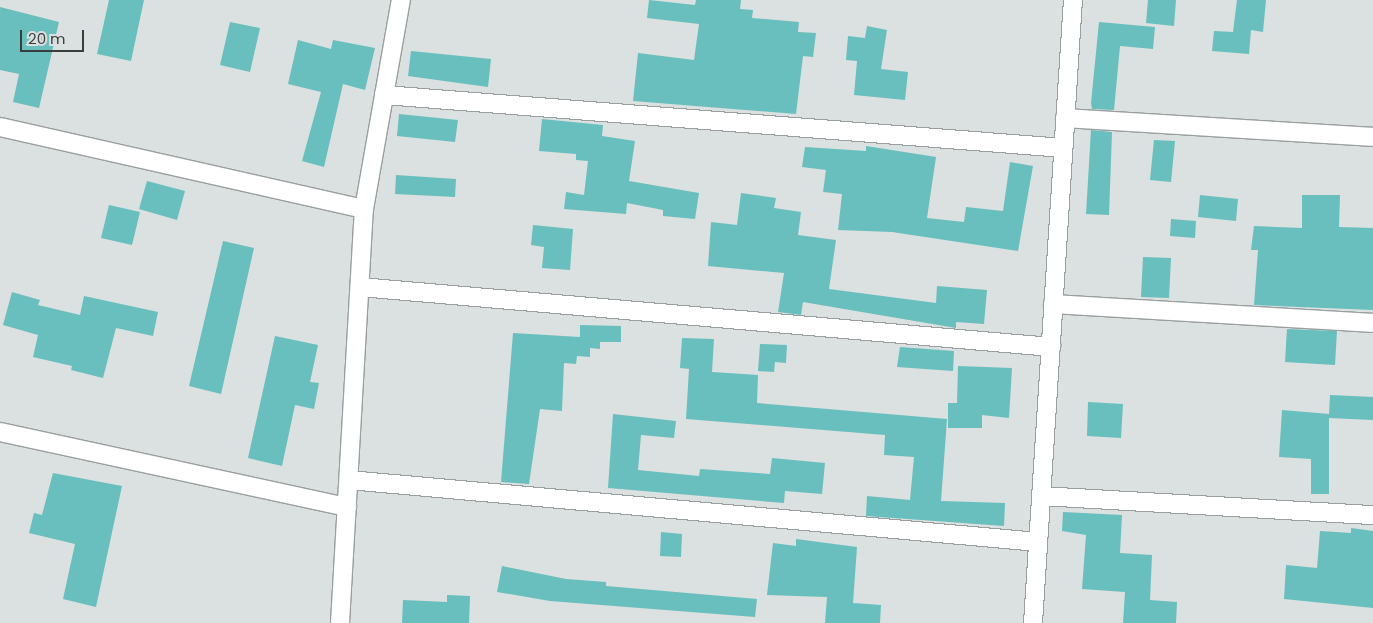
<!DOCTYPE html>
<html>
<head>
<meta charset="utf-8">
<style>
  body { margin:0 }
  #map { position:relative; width:1373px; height:623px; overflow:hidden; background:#dbe0e0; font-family:Poppins,sans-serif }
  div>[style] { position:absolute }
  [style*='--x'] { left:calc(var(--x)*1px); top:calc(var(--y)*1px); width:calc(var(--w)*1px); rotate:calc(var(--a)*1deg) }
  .building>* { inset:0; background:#68bfbd }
  .roads { filter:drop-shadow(1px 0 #999e9e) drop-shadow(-1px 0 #999e9e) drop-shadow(0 1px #999e9e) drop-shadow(0 -1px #999e9e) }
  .street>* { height:18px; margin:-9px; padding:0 9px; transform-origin:9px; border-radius:9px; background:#fff }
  span { translate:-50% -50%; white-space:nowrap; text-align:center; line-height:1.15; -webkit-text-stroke:4px #dbe0e0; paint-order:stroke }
  .scale { position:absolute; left:20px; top:30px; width:64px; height:22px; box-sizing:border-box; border:2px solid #3b3d3d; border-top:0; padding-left:6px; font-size:15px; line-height:18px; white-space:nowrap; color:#3b3d3d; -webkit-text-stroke:4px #dbe0e0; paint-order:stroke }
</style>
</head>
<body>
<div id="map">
  <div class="building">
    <div style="clip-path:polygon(109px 0,144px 0,131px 61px,97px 54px)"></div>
    <div style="clip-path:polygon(649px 0,695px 5px,696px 0,741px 0,740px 9px,753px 10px,752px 18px,799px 22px,798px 32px,816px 33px,813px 57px,803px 56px,796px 114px,633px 101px,638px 53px,694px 60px,699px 24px,647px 18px)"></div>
    <div style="clip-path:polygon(1148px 0,1176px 0,1174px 26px,1146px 23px)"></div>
    <div style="clip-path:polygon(1237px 0,1266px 0,1263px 32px,1251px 30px,1249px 54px,1212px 51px,1214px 31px,1233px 32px)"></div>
    <div style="clip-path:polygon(0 7px,59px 22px,39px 108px,13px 102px,19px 74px,0 70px)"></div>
    <div style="clip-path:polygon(230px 22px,260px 28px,250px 72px,220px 65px)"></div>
    <div style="clip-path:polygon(1099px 22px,1155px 27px,1153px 49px,1120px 46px,1114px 110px,1092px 109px,1091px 103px)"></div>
    <div style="clip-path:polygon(867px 26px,887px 30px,881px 69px,908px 72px,905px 100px,854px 95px,857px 61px,846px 60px,848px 36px,865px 38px)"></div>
    <div style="clip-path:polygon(298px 40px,331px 49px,333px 40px,375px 48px,365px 90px,343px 84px,324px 167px,302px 161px,321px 92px,288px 84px)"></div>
    <div style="clip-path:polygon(411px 51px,491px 59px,488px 87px,408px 76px)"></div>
    <div style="clip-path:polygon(399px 114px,458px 120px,455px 142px,397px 136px)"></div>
    <div style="clip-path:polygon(542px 119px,603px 125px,602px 136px,635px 141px,629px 181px,699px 193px,695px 219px,663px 216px,663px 210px,627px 203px,626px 214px,564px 209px,566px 192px,584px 195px,588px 161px,576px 160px,576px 154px,539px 151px)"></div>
    <div style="clip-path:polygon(1091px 130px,1112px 132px,1109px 215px,1086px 214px)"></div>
    <div style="clip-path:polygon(1154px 140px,1175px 141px,1171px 182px,1150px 180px)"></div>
    <div style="clip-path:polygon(866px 146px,936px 157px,927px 218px,964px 222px,966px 207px,1003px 211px,1010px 162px,1033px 166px,1018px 251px,892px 232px,838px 230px,842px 194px,823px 192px,826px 170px,802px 167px,805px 147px,866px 151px)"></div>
    <div style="clip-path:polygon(396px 175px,456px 179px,455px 197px,395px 194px)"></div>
    <div style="clip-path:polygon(147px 181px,185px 191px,177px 220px,139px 209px)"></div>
    <div style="clip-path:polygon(741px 193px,776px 198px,774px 208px,801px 212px,798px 235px,836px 240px,829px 289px,936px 303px,937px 286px,987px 290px,984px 324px,956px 322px,956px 328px,803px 302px,801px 315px,778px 312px,784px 273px,708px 266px,711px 222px,737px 225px)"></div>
    <div style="clip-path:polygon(1200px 195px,1238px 199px,1236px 221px,1198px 217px)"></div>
    <div style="clip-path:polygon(1302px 195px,1340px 195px,1339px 227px,1373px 228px,1373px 310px,1254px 305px,1258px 250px,1251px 250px,1254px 226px,1302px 228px)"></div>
    <div style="clip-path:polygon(109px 205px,140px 212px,132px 245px,101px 238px)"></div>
    <div style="clip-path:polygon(1171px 219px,1196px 221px,1195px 238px,1170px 236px)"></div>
    <div style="clip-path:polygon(533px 225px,573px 229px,570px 270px,542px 268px,544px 247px,531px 245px)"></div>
    <div style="clip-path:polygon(223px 241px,254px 248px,221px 394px,189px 386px)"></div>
    <div style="clip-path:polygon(1143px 257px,1171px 258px,1169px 298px,1141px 297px)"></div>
    <div style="clip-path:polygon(12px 292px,40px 300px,38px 305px,80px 315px,84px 296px,158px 312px,153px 336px,116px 328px,103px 378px,71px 370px,72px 366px,33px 357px,38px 335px,3px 325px)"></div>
    <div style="clip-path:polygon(580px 325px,621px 326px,621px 342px,600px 342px,600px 349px,590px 348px,590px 357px,577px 356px,576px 364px,564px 363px,562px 411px,540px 409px,529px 484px,501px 482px,513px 333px,580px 337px)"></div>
    <div style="clip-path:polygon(1287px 329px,1337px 331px,1335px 365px,1285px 362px)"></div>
    <div style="clip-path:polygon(275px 336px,318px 345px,310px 382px,319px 383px,314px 409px,295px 405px,282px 466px,248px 458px)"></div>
    <div style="clip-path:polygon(682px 338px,714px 339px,712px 372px,758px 375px,757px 403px,947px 419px,941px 501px,1005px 503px,1004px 526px,866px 516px,867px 496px,910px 500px,914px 457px,884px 455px,885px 435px,686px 419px,689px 369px,680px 368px)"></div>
    <div style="clip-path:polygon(760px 344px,787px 345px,786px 363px,775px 362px,774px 372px,758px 371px)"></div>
    <div style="clip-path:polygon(900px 347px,954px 351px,953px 371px,897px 367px)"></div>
    <div style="clip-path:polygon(958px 366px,1012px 368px,1009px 418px,982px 415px,982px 428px,948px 428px,948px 403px,957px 403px)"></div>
    <div style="clip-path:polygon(1330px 395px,1373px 397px,1373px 420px,1329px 418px,1329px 494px,1311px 494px,1311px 459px,1279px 457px,1282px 410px,1329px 414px)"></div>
    <div style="clip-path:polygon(1088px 402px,1123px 404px,1121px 438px,1087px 436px)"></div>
    <div style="clip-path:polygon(613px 414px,676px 421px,674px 438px,641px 435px,638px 470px,699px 476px,700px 469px,770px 474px,772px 458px,825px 463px,822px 494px,785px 491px,784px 503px,608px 488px)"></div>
    <div style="clip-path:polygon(53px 473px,122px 486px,96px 607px,63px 599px,75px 544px,29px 533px,34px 513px,42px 515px)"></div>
    <div style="clip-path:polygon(1063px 512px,1122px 515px,1120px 553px,1152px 555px,1150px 600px,1177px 602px,1176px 623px,1123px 623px,1125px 592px,1082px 589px,1086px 535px,1062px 531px)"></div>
    <div style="clip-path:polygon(1351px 528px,1373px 531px,1373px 608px,1284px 599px,1286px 565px,1317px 568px,1320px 531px,1351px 533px)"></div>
    <div style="clip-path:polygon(661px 532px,682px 534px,681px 557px,660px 556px)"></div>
    <div style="clip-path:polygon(796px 539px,857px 547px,853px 603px,881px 605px,880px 623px,825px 623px,827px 597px,767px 595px,773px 543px,796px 546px)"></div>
    <div style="clip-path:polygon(502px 566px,566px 579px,606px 582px,606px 586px,757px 599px,755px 617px,550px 601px,497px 592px)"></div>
    <div style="clip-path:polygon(447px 595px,470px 596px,469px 623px,402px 623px,403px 600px,447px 602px)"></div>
  </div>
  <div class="roads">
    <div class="street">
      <div style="--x:384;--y:95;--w:681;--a:4.46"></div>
      <div style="--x:1065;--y:118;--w:309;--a:3.5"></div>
      <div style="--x:0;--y:127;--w:373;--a:12.7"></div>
      <div style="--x:360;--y:287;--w:694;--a:4.96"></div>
      <div style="--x:1053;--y:304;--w:321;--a:3.4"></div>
      <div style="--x:0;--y:432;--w:355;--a:12.2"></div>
      <div style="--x:349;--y:480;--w:692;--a:5.14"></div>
      <div style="--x:1041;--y:496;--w:333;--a:3.3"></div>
      <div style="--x:340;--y:623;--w:415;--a:-86.7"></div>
      <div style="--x:364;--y:209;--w:212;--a:-80"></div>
      <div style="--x:1033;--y:623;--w:624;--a:-86.33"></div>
    </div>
  </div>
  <div class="scale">20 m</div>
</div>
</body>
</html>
